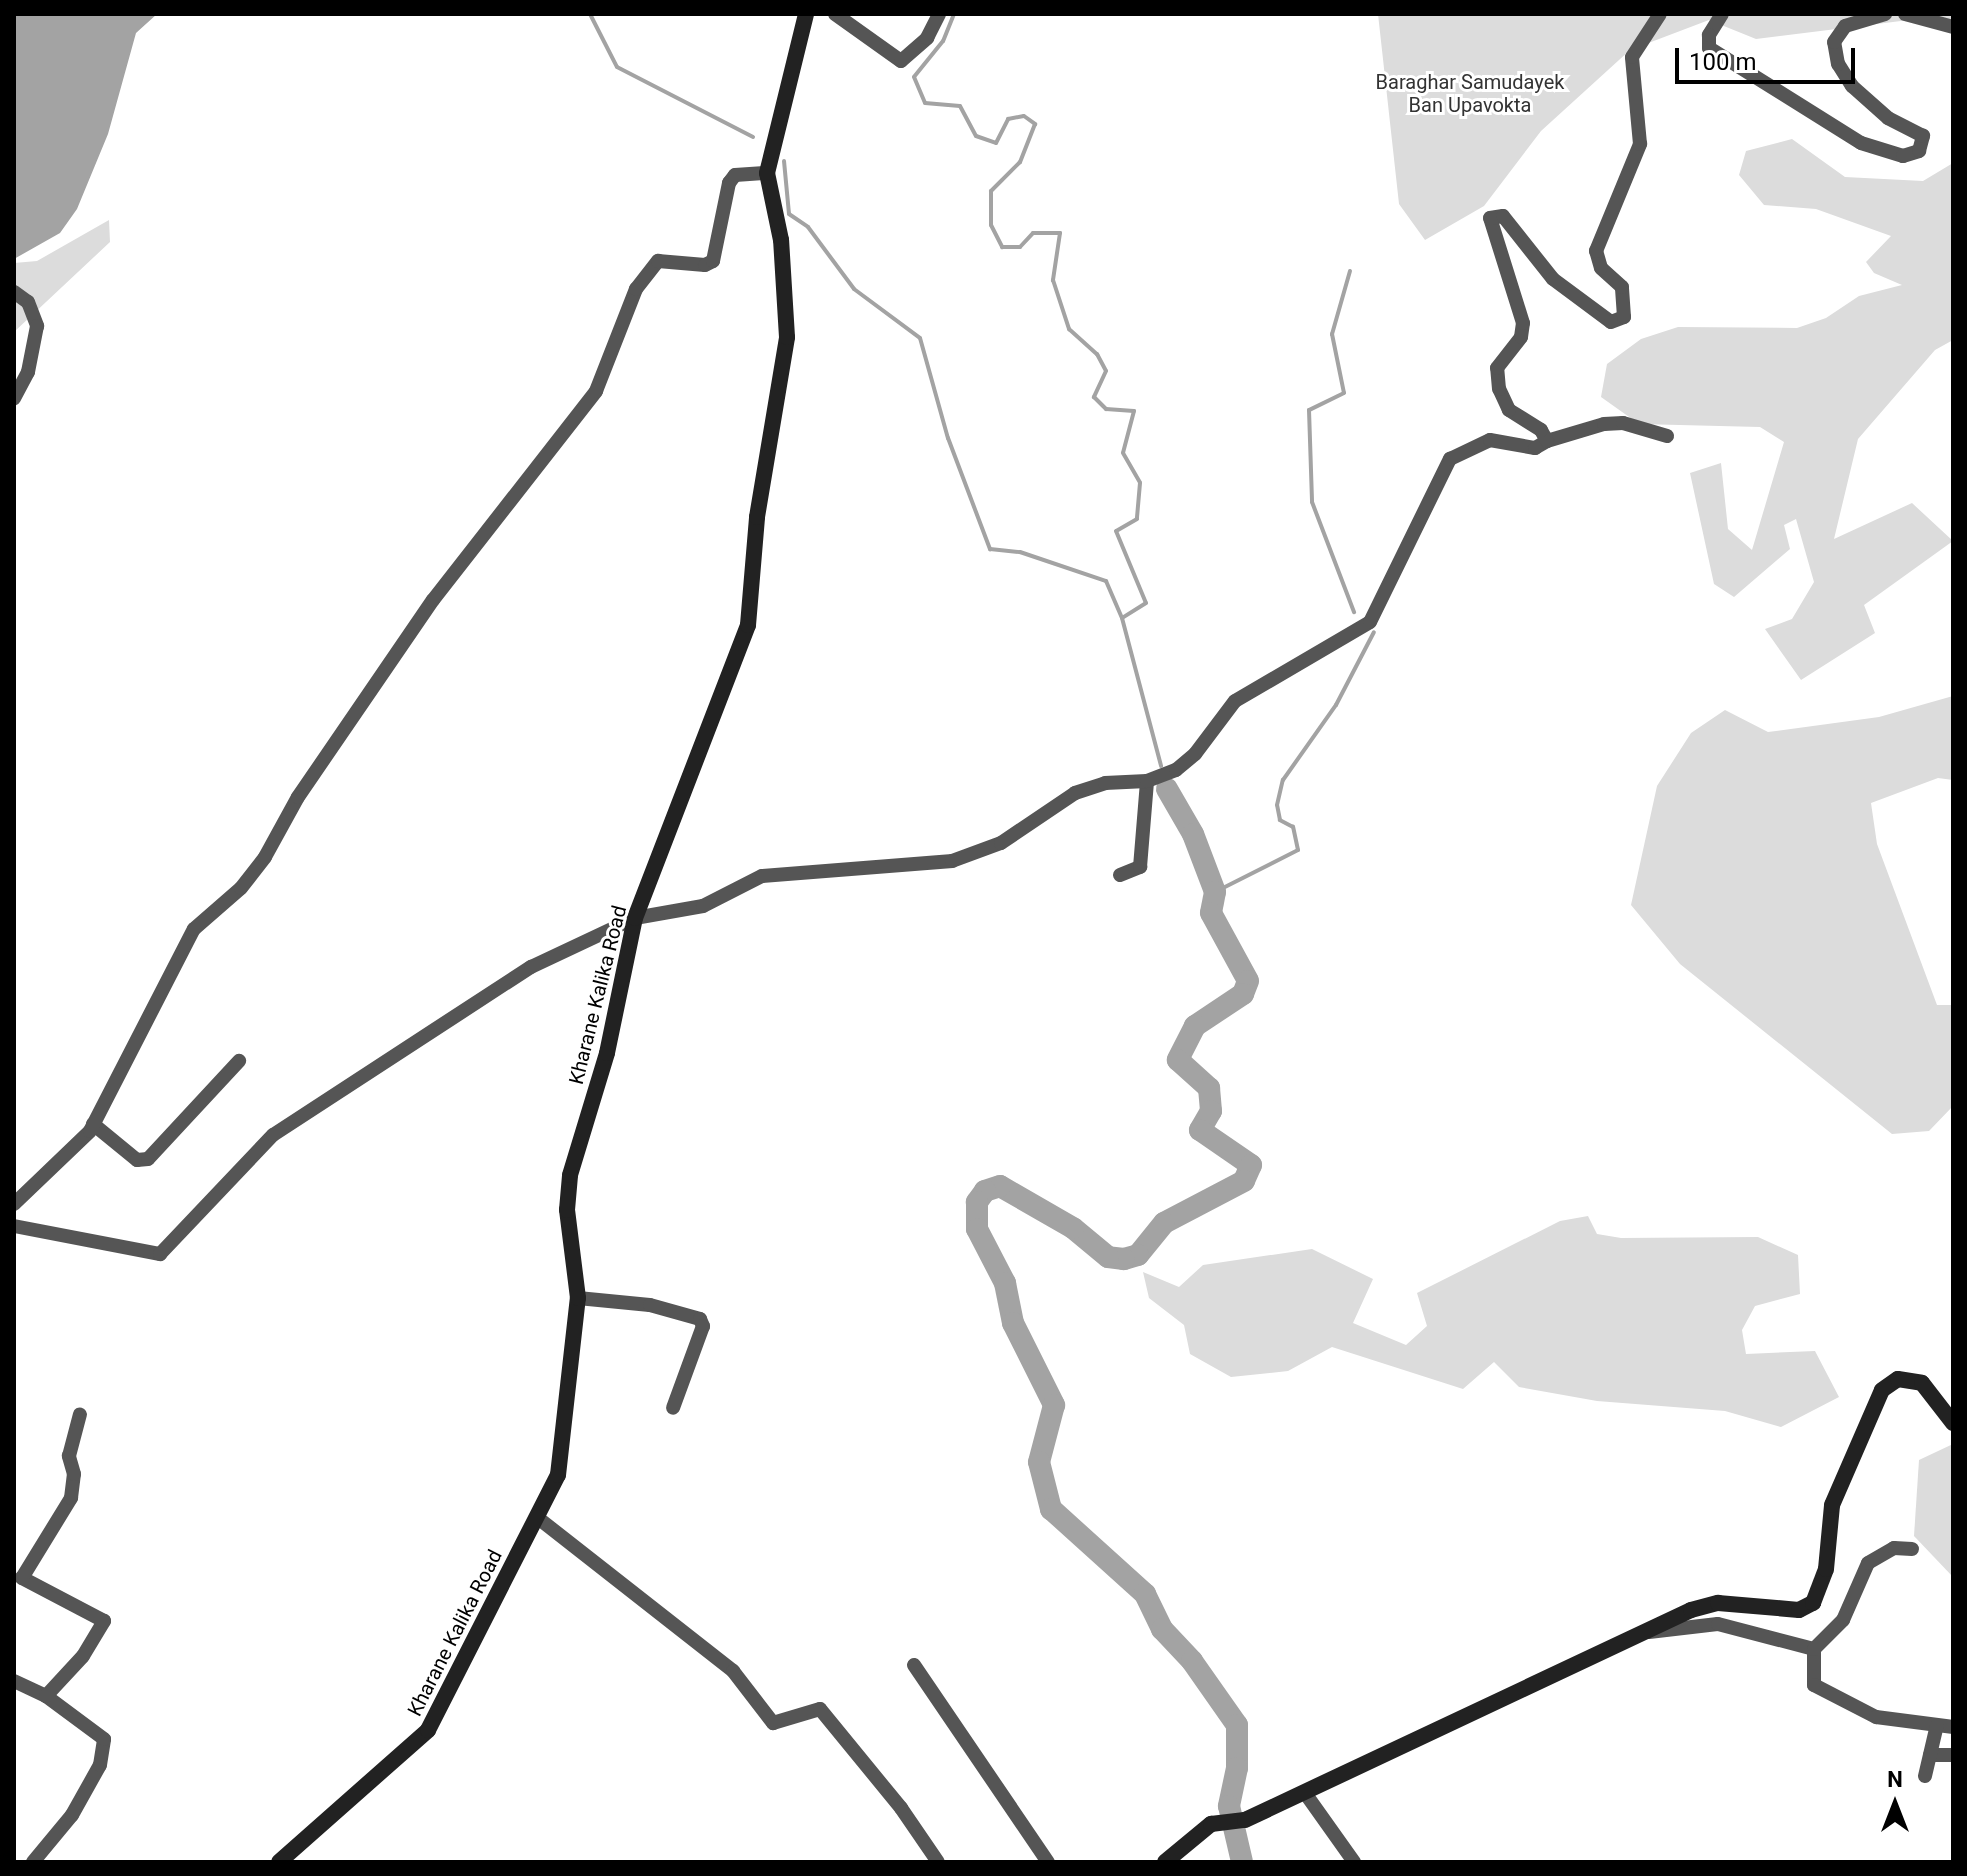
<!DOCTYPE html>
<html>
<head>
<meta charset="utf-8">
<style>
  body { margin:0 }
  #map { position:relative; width:1967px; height:1876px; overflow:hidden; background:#fff; font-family:Roboto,sans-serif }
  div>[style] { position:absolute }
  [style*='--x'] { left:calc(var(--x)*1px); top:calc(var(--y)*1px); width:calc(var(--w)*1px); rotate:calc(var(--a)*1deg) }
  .green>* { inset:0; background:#dcdcdc }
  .water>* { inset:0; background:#a3a3a3 }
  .stream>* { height:4px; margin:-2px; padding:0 2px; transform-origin:2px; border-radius:2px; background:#a3a3a3 }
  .river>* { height:22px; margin:-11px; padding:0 11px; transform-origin:11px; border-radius:11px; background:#a3a3a3 }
  .street>* { height:14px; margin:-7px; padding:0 7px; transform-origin:7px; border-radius:7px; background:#555 }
  .secondary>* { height:16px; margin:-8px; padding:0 8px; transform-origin:8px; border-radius:8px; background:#222 }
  span { translate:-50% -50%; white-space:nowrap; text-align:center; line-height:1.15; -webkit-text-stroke:6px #fff; paint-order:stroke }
  .park-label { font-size:20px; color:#333 }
  .street-label { font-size:20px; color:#000 }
  .frame { position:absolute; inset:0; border:16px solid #000; pointer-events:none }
  .north { position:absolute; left:1855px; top:1764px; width:80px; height:80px; -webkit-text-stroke:6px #fff; paint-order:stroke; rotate:0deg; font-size:22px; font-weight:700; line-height:32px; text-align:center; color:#000 }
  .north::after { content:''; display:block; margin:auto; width:28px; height:36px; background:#000; clip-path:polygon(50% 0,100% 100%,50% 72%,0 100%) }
  .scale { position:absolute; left:1675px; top:48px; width:180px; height:36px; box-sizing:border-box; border:4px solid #000; border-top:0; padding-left:10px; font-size:24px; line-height:28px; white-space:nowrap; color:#000; -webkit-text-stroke:6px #fff; paint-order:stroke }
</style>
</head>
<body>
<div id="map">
  <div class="green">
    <div style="clip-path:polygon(1378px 14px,1953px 14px,1953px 27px,1909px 20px,1756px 39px,1709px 20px,1630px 50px,1541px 131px,1484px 206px,1425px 240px,1399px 204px)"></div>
    <div style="clip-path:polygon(1792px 139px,1845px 177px,1923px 181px,1953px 163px,1953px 340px,1935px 350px,1858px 439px,1834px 539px,1912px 503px,1953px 541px,1864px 605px,1875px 633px,1801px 680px,1765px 629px,1792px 619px,1814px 582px,1796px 519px,1784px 525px,1790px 549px,1734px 597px,1714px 584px,1690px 473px,1721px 463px,1728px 529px,1752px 550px,1784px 442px,1760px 427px,1639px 424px,1601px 397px,1607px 364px,1641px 339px,1678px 327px,1797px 328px,1826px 318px,1859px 296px,1902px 285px,1874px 273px,1866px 262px,1891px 236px,1816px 209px,1764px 205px,1739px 175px,1746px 151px)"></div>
    <div style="clip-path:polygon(109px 220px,110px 242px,14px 332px,14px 263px,37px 261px)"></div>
    <div style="clip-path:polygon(1953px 696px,1953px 780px,1938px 778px,1871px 803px,1877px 844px,1937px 1005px,1953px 1005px,1953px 1106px,1929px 1131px,1892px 1134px,1680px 964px,1631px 905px,1657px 786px,1691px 733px,1725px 710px,1768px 732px,1879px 717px)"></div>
    <div style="clip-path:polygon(1588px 1216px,1597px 1234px,1621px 1238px,1758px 1237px,1798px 1255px,1800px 1294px,1755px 1306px,1742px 1330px,1746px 1354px,1815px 1351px,1839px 1397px,1781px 1427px,1725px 1411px,1597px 1401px,1519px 1387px,1494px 1362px,1463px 1389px,1332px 1347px,1288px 1371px,1231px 1377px,1190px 1354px,1184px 1325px,1149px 1298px,1143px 1272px,1179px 1287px,1203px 1265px,1312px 1249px,1373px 1279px,1353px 1323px,1406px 1345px,1427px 1326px,1417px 1293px,1560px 1221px)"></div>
    <div style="clip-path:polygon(1953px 1444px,1953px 1577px,1914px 1536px,1919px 1460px)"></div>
  </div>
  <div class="water">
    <div style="clip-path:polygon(14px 14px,157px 14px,136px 33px,108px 134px,77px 209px,60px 233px,14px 259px)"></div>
  </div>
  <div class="stream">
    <div style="--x:590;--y:14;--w:59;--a:63"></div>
    <div style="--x:617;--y:67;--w:153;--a:27.2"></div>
    <div style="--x:954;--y:14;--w:29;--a:112"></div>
    <div style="--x:943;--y:41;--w:46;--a:128.9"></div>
    <div style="--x:914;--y:77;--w:28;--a:67"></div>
    <div style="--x:925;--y:103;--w:35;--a:5"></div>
    <div style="--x:960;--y:106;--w:34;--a:62"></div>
    <div style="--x:976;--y:136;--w:21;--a:19"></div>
    <div style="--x:996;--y:143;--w:27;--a:-63"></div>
    <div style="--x:1008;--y:119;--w:16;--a:-11"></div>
    <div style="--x:1024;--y:116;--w:14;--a:36"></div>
    <div style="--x:1035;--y:124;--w:41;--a:111.5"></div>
    <div style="--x:1020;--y:162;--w:41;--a:135"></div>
    <div style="--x:991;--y:191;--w:34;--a:90"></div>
    <div style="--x:991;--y:225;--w:25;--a:63"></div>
    <div style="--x:1002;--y:247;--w:18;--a:0"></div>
    <div style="--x:1020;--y:247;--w:19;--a:-47"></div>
    <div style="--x:1033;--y:233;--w:27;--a:0"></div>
    <div style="--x:1060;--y:233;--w:48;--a:98.5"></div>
    <div style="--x:1053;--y:280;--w:52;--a:71.9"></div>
    <div style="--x:1069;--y:329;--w:38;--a:42"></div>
    <div style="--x:1097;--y:354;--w:19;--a:62"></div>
    <div style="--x:1106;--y:371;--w:29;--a:115"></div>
    <div style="--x:1094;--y:397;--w:17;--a:45"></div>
    <div style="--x:1106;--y:409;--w:28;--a:4"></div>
    <div style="--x:1134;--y:411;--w:43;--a:104.7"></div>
    <div style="--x:1123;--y:453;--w:34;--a:60"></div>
    <div style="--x:1140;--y:483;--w:36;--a:95"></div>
    <div style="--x:1137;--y:519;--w:24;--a:150"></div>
    <div style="--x:1116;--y:531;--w:78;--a:67.4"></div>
    <div style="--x:1146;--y:603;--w:28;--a:148"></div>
    <div style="--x:1122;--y:618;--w:153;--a:75.2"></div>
    <div style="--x:784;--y:161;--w:53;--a:84.6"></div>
    <div style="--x:789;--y:214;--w:23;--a:34"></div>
    <div style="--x:808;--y:227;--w:77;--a:53.4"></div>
    <div style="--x:854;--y:289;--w:82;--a:36.6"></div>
    <div style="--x:920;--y:338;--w:104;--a:74.4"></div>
    <div style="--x:948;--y:438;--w:119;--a:69.3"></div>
    <div style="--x:990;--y:549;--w:30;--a:6"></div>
    <div style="--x:1020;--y:552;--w:91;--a:18.6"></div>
    <div style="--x:1106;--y:581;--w:40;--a:66.6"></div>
    <div style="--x:1350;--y:271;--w:66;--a:105.9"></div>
    <div style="--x:1332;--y:334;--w:60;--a:78.5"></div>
    <div style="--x:1344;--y:393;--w:39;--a:154"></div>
    <div style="--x:1309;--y:410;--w:92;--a:88.1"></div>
    <div style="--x:1312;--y:502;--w:118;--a:69.1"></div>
    <div style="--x:1215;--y:892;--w:93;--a:-26.8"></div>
    <div style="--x:1298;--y:850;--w:24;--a:-102"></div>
    <div style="--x:1293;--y:827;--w:15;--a:-152"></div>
    <div style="--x:1280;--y:820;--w:15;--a:-101"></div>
    <div style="--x:1277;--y:805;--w:26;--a:-77"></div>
    <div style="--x:1283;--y:780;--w:92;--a:-54.8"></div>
    <div style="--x:1336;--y:705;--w:82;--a:-62.5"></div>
  </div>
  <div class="river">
    <div style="--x:1167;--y:789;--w:52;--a:60"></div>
    <div style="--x:1193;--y:834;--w:62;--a:69.2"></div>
    <div style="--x:1215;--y:892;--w:21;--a:101"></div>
    <div style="--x:1211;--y:913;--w:77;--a:61.4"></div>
    <div style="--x:1248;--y:981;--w:14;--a:111"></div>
    <div style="--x:1243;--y:994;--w:58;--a:146.3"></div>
    <div style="--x:1195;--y:1026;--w:38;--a:117"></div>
    <div style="--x:1178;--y:1060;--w:42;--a:42.1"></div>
    <div style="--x:1209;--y:1088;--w:23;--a:85"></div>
    <div style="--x:1211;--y:1111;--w:22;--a:120"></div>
    <div style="--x:1200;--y:1130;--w:62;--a:34.5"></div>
    <div style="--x:1251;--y:1165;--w:17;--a:114"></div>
    <div style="--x:1244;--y:1181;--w:90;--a:152.3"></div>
    <div style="--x:1164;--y:1223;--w:41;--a:129.1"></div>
    <div style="--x:1138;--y:1255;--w:15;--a:164"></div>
    <div style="--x:1124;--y:1259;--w:16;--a:-173"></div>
    <div style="--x:1108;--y:1257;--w:45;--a:-140.4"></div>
    <div style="--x:1073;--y:1228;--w:84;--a:-150.1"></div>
    <div style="--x:1000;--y:1186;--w:16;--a:162"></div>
    <div style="--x:985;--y:1191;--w:14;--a:126"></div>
    <div style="--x:977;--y:1202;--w:27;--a:90"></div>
    <div style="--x:977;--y:1229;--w:61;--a:62.6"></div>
    <div style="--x:1005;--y:1283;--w:41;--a:78.7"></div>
    <div style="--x:1013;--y:1323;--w:92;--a:63.4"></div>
    <div style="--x:1054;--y:1405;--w:59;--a:104.7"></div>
    <div style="--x:1039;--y:1462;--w:49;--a:75.7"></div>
    <div style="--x:1051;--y:1509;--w:127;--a:42.1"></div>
    <div style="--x:1145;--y:1594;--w:39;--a:64"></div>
    <div style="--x:1162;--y:1629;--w:44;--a:46.8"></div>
    <div style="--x:1192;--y:1661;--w:78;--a:54.9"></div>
    <div style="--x:1237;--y:1725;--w:43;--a:90"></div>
    <div style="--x:1237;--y:1768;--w:39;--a:102"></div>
    <div style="--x:1229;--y:1806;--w:57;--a:76.9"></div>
  </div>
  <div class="street">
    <div style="--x:835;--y:14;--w:81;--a:35.5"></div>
    <div style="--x:901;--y:61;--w:35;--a:-41"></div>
    <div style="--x:927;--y:38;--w:27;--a:-63"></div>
    <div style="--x:1722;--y:14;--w:25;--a:122"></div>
    <div style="--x:1709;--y:35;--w:13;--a:90"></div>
    <div style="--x:1709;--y:48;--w:179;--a:32"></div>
    <div style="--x:1861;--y:143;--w:44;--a:17.2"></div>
    <div style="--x:1903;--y:156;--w:17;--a:-17"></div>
    <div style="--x:1919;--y:151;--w:16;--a:-75"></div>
    <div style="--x:1923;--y:136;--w:39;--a:-153"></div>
    <div style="--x:1888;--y:118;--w:48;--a:-138.4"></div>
    <div style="--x:1852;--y:86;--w:26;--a:-122"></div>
    <div style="--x:1838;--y:64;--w:22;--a:-100"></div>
    <div style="--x:1834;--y:42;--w:19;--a:-55"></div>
    <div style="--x:1845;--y:26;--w:42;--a:-16.7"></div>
    <div style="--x:1905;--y:14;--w:50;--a:15.2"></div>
    <div style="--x:14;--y:292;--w:17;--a:36"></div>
    <div style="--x:28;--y:302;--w:26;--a:69"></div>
    <div style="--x:37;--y:326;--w:47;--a:101.1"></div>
    <div style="--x:28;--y:372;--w:30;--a:118"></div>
    <div style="--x:1547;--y:441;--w:59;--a:-16.6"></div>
    <div style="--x:1604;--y:424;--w:19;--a:-3"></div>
    <div style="--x:1623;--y:423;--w:46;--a:16.5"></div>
    <div style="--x:1120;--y:875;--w:22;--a:-22"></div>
    <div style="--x:1140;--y:867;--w:86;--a:-85.3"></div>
    <div style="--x:93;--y:1124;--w:57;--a:39.3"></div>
    <div style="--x:137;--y:1160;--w:11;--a:-5"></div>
    <div style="--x:148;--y:1159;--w:134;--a:-47.1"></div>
    <div style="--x:14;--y:1204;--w:105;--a:-43.8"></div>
    <div style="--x:90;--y:1131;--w:227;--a:-62.8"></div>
    <div style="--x:194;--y:929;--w:62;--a:-41.1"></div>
    <div style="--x:241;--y:888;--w:39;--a:-52"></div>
    <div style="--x:265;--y:857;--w:68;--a:-61.2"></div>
    <div style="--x:298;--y:797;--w:239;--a:-55.6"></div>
    <div style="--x:433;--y:600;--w:265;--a:-52"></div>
    <div style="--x:596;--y:391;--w:110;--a:-68.6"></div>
    <div style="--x:636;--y:289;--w:36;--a:-52"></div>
    <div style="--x:658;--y:261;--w:47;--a:4.9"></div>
    <div style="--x:705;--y:265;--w:9;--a:-27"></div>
    <div style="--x:713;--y:261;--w:80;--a:-78.4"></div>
    <div style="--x:729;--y:183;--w:10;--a:-53"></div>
    <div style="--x:735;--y:175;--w:32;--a:-4"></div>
    <div style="--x:14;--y:1226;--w:149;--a:10.9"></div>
    <div style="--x:160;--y:1254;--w:164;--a:-46.5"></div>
    <div style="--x:273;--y:1135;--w:308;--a:-33.1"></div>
    <div style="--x:531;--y:967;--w:115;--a:-25.2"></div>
    <div style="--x:635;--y:918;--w:69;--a:-10"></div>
    <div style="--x:703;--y:906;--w:66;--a:-27"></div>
    <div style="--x:762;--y:876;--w:191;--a:-4.5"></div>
    <div style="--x:952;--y:861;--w:52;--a:-20.2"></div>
    <div style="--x:1001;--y:843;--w:89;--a:-34"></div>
    <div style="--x:1075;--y:793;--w:32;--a:-18"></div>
    <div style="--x:1105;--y:783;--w:42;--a:-2.7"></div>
    <div style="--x:1147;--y:781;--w:31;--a:-21"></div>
    <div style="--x:1176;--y:770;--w:25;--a:-40"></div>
    <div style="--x:1195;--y:754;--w:66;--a:-53"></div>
    <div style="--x:1235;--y:701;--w:156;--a:-30.3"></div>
    <div style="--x:1370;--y:622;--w:182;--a:-63.9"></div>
    <div style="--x:1450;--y:459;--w:44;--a:-25.4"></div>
    <div style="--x:1490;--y:440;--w:46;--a:10.1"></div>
    <div style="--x:1535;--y:448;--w:14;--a:-30"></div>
    <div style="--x:1547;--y:441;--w:13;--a:-119"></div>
    <div style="--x:1541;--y:430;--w:38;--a:-148"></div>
    <div style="--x:1509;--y:410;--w:23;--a:-115"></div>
    <div style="--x:1499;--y:389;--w:21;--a:-95"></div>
    <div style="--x:1497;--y:368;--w:39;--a:-52"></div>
    <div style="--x:1521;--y:337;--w:14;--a:-82"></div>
    <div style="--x:1523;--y:323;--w:110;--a:-107.4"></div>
    <div style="--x:1490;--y:218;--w:13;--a:-9"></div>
    <div style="--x:1503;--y:216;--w:80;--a:51.6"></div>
    <div style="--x:1553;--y:279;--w:72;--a:36.6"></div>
    <div style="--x:1611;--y:322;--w:14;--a:-21"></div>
    <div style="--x:1624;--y:317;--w:30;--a:-94"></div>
    <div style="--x:1622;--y:287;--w:28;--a:-138"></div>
    <div style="--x:1601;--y:268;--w:18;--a:-106"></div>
    <div style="--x:1596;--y:251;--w:116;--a:-67.6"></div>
    <div style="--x:1640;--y:144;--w:87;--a:-95.3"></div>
    <div style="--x:1632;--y:57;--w:51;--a:-56.9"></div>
    <div style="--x:578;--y:1298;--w:72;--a:5.6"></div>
    <div style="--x:650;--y:1305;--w:52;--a:15.6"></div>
    <div style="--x:700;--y:1319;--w:8;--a:67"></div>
    <div style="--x:703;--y:1326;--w:87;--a:110.1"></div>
    <div style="--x:538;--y:1518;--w:248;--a:38.1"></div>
    <div style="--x:733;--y:1671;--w:66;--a:52.4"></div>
    <div style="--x:773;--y:1723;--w:49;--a:-16.6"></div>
    <div style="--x:820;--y:1709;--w:128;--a:50.7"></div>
    <div style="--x:901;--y:1808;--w:65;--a:55.6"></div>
    <div style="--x:1649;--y:1632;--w:69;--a:-6.6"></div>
    <div style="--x:1718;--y:1624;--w:99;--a:14.6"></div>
    <div style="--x:1814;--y:1649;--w:36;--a:90"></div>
    <div style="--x:1814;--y:1685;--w:70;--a:27.3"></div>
    <div style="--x:1876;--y:1717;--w:78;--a:7.4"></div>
    <div style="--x:1814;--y:1649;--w:41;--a:-45"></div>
    <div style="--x:1843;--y:1620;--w:62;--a:-66.3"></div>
    <div style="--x:1868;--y:1563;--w:30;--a:-30"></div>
    <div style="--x:1894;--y:1548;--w:18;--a:3"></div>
    <div style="--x:914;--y:1665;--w:238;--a:55.8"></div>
    <div style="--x:14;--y:1681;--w:35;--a:25"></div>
    <div style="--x:1930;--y:1755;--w:23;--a:0"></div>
    <div style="--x:1925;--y:1776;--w:52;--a:-76.8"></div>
    <div style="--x:1305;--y:1793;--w:85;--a:54.6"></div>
    <div style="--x:33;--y:1862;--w:61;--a:-50.3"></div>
    <div style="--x:72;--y:1815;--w:57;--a:-60.8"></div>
    <div style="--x:100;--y:1765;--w:26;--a:-81"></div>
    <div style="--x:104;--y:1739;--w:72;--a:-143.4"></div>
    <div style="--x:46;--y:1696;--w:54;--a:-47.2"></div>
    <div style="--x:83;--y:1656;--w:41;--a:-59"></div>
    <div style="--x:104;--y:1621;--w:93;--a:-152.3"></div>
    <div style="--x:22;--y:1578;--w:94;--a:-58.5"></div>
    <div style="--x:71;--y:1498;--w:24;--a:-83"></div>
    <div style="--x:74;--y:1474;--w:19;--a:-106"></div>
    <div style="--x:69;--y:1456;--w:43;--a:-75.3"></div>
  </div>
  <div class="secondary">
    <div style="--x:279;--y:1862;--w:199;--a:-41.5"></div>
    <div style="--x:428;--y:1730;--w:286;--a:-63"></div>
    <div style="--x:558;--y:1475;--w:178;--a:-83.6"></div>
    <div style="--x:578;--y:1298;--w:89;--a:-97.1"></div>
    <div style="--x:567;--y:1210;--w:35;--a:-85"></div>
    <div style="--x:570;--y:1175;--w:127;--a:-73.1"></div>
    <div style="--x:607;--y:1053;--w:138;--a:-78.3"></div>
    <div style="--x:635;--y:918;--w:314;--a:-68.9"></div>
    <div style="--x:748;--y:625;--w:108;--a:-85.2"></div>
    <div style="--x:757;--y:517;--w:182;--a:-80.5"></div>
    <div style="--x:787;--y:337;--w:97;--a:-93.5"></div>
    <div style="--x:781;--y:240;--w:68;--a:-101.8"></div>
    <div style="--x:767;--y:173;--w:164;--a:-76.2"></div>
    <div style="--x:1165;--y:1862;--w:60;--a:-39.6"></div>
    <div style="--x:1211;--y:1824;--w:34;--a:-7"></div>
    <div style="--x:1245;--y:1820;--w:493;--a:-25.2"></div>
    <div style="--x:1691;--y:1610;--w:28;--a:-15"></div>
    <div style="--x:1718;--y:1603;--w:81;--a:4.9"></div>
    <div style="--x:1799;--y:1610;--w:16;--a:-27"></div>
    <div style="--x:1813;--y:1603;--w:36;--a:-69"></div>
    <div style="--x:1826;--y:1569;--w:64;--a:-84.6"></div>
    <div style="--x:1832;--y:1505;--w:125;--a:-66.5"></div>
    <div style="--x:1882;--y:1390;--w:19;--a:-35"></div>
    <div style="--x:1898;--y:1379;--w:24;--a:9"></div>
    <div style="--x:1922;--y:1383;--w:51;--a:52.2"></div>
  </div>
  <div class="park-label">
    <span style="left:1470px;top:94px">Baraghar Samudayek<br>Ban Upavokta</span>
  </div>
  <div class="street-label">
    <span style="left:598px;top:995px;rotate:-76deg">Kharane Kalika Road</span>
    <span style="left:455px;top:1633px;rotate:-63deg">Kharane Kalika Road</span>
  </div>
  <div class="frame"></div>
  <div class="north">N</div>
  <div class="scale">100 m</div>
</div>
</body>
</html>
